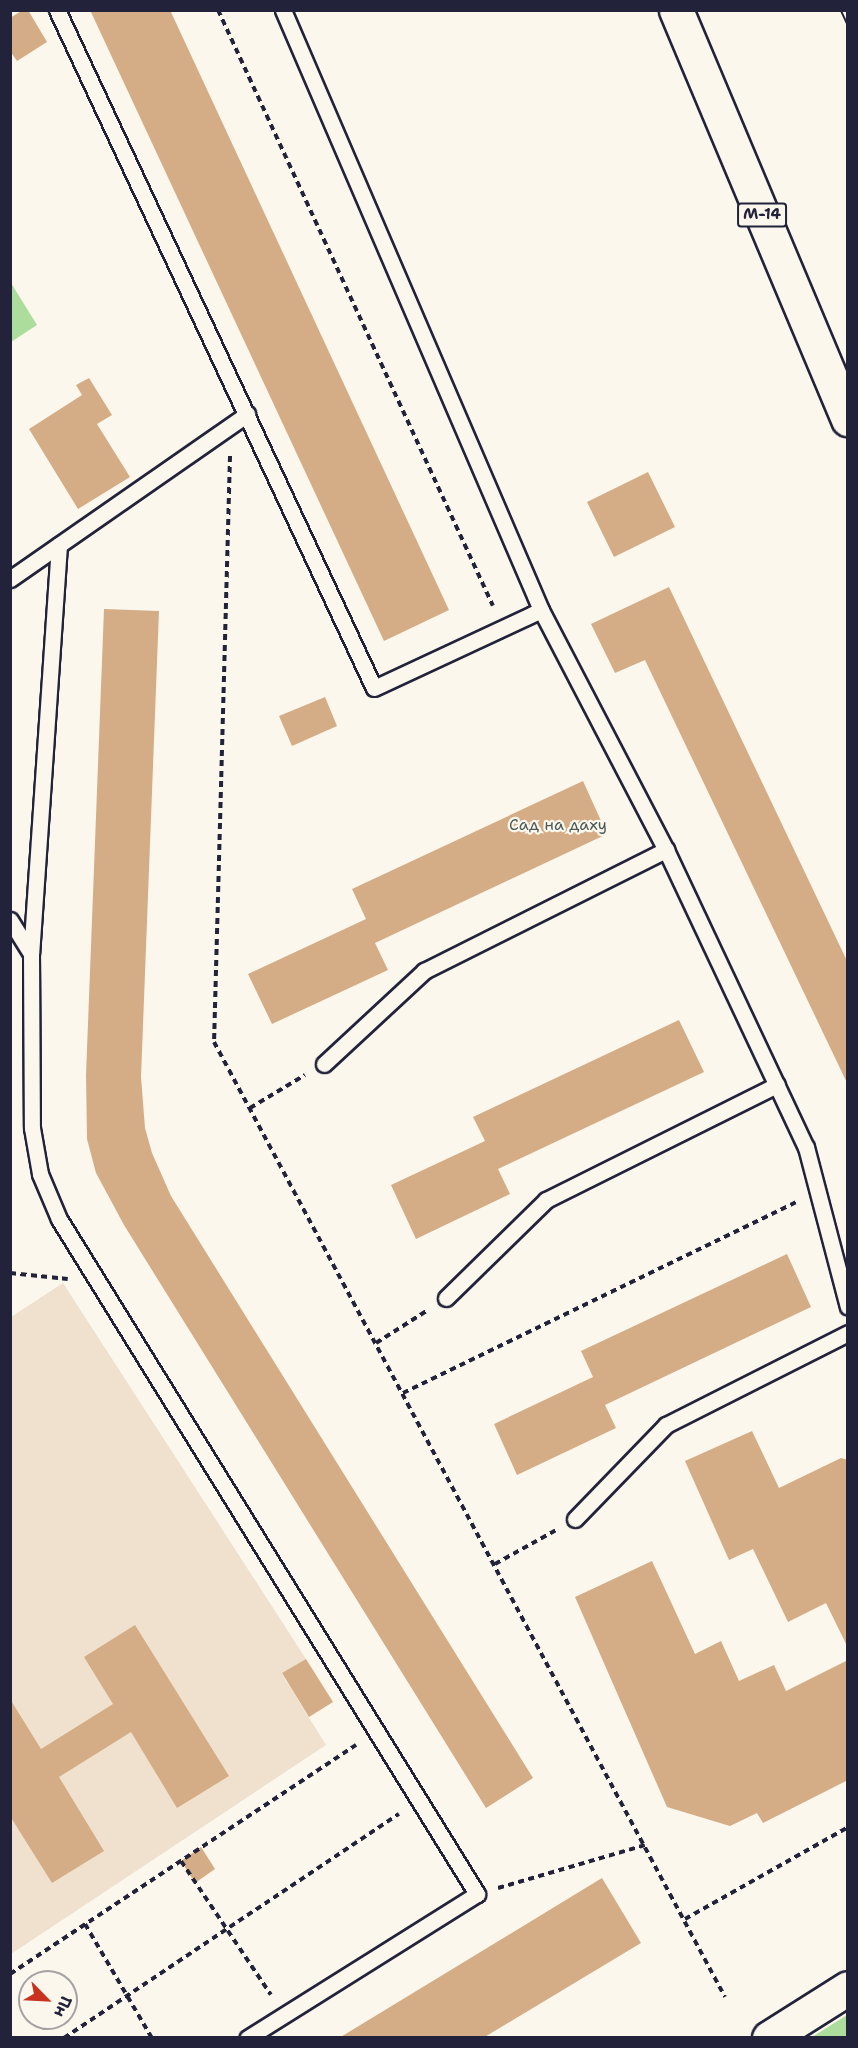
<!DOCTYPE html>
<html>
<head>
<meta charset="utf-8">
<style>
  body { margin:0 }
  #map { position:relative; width:858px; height:2048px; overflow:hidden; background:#fbf7ec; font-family:"Shantell Sans",sans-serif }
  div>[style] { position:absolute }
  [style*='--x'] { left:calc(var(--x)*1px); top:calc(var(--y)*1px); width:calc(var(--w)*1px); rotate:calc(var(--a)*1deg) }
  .built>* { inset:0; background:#efe1cd }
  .green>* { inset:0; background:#acdd9d }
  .building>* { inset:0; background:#d4ad86 }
  .path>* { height:4px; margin-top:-2px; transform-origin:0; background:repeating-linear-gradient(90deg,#22223b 0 6px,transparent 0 10.5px) }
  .roads { filter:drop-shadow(2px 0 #22223b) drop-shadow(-2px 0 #22223b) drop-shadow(0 2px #22223b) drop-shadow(0 -2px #22223b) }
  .lane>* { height:15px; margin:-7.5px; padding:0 7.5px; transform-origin:7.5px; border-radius:7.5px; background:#fbf7ec }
  .primary>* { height:33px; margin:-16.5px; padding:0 16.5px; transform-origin:16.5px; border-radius:16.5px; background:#fbf7ec }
  .highway>* { height:33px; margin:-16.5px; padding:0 16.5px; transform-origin:16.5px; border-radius:16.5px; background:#fbf7ec }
  .tram>* { height:1.5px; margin:-0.75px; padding:0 0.75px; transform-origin:0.75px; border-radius:0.75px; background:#22223b }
  span { translate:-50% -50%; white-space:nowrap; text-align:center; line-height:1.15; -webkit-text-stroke:4.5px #fbf7ec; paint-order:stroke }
  .shield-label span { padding:2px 4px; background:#fbf7ec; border:2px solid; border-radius:4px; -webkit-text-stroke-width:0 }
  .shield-label { font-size:15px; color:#22223b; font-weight:700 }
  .park-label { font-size:16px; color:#4b5a58 }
  .frame { position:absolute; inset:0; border:12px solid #22223b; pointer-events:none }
  .north { position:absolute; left:18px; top:1970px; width:60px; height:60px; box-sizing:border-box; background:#fbf7ec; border:2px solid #a4a2a5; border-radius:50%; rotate:114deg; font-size:16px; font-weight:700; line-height:24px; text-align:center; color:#22223b }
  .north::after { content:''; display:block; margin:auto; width:21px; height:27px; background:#c8321e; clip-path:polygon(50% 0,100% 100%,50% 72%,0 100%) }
</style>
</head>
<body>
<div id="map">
  <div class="built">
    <div style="clip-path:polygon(63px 1283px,306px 1659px,282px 1674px,326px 1745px,11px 1954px,11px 1317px)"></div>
  </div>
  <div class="green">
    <div style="clip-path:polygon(11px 283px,37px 325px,11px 342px,10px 342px)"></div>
    <div style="clip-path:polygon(847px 2015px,847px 2037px,812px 2037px)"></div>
  </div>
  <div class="building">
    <div style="clip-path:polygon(23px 10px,28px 10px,47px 42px,17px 61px,10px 51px,10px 18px)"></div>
    <div style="clip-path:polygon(90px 10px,170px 10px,449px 610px,384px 641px)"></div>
    <div style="clip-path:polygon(89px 378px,112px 415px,97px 424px,130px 477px,78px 509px,29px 429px,82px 395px,76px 385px)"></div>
    <div style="clip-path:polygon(648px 472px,675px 527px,614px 557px,587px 502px)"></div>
    <div style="clip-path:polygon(669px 587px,848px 963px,848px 1085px,645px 660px,615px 673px,591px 624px)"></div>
    <div style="clip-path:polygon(104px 609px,159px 611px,141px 1077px,145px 1128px,152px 1153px,171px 1196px,533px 1778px,486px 1808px,124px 1225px,96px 1173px,87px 1139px,86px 1075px)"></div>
    <div style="clip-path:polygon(325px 697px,337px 726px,292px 746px,279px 716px)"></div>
    <div style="clip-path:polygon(583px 781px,607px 834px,375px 943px,388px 970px,272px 1024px,248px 974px,366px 919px,352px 889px)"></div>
    <div style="clip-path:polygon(679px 1020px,704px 1072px,498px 1169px,510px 1194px,416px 1239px,391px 1185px,485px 1141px,473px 1117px)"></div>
    <div style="clip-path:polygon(787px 1254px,811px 1307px,605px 1405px,616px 1428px,517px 1475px,494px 1424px,593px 1377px,581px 1351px)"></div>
    <div style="clip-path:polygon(752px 1431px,779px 1488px,841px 1458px,848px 1460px,848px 1648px,826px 1603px,788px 1622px,753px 1549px,729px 1560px,685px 1461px)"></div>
    <div style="clip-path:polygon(652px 1561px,695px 1654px,721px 1641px,739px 1681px,774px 1665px,786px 1691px,848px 1660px,848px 1780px,763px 1823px,757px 1813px,730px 1826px,667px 1807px,575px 1597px)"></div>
    <div style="clip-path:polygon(135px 1625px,229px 1776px,177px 1808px,131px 1732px,59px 1777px,104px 1851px,52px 1883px,10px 1816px,10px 1699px,41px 1749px,113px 1704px,84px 1657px)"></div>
    <div style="clip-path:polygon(306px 1659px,333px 1702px,309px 1717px,282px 1673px)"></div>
    <div style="clip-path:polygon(201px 1847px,215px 1869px,195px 1883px,181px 1861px)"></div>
    <div style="clip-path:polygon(602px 1878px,641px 1943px,483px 2038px,339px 2038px)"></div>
  </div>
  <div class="path">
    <div style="--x:218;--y:10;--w:656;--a:65.23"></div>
    <div style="--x:230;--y:456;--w:586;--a:91.56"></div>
    <div style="--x:214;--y:1042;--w:1083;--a:61.85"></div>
    <div style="--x:250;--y:1108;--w:64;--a:-31"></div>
    <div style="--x:10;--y:1273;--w:58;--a:5.9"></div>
    <div style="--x:376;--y:1343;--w:62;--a:-32.4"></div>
    <div style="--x:403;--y:1393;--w:439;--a:-25.9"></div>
    <div style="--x:495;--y:1564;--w:70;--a:-29.1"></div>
    <div style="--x:181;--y:1861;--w:161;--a:56.1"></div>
    <div style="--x:498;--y:1888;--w:153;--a:-16.3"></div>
    <div style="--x:685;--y:1919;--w:187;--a:-29.4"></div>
    <div style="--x:85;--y:1924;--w:132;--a:59.6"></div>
    <div style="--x:10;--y:1974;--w:415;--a:-33.5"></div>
    <div style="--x:64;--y:2038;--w:403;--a:-33.8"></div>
  </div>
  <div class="roads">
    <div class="lane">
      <div style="--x:57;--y:10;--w:748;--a:64.94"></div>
      <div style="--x:374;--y:688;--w:184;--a:-25"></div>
      <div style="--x:283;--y:10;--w:653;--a:66.73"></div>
      <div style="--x:541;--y:610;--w:271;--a:62.5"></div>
      <div style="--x:666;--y:850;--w:328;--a:64.8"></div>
      <div style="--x:806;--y:1147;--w:165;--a:75.3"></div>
      <div style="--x:59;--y:545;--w:409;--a:93.9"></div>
      <div style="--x:31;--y:953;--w:175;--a:89.7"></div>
      <div style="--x:32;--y:1128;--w:47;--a:80.1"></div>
      <div style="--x:40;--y:1174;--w:49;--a:67.1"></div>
      <div style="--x:59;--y:1219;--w:794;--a:58.23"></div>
      <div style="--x:477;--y:1894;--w:271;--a:147.9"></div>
      <div style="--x:10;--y:579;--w:289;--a:-34.8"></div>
      <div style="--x:10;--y:920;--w:39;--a:58"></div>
      <div style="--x:324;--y:1064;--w:137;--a:-42.9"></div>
      <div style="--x:424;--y:971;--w:271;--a:-26.6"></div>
      <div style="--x:446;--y:1298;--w:140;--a:-44.4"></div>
      <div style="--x:546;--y:1200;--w:258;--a:-26.5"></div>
      <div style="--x:575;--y:1519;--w:131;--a:-45.9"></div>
      <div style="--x:666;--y:1425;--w:204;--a:-26.8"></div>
    </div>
    <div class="primary">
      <div style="--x:769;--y:2038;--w:93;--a:-32.3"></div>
    </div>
    <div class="highway">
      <div style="--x:676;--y:10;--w:444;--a:67.2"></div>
    </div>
  </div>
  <div class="tram">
    <div style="--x:841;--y:10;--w:17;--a:65"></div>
  </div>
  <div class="shield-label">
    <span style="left:762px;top:215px">М-14</span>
  </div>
  <div class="park-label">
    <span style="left:558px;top:825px">Сад на даху</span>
  </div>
  <div class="frame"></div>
  <div class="north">Пн</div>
</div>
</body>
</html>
